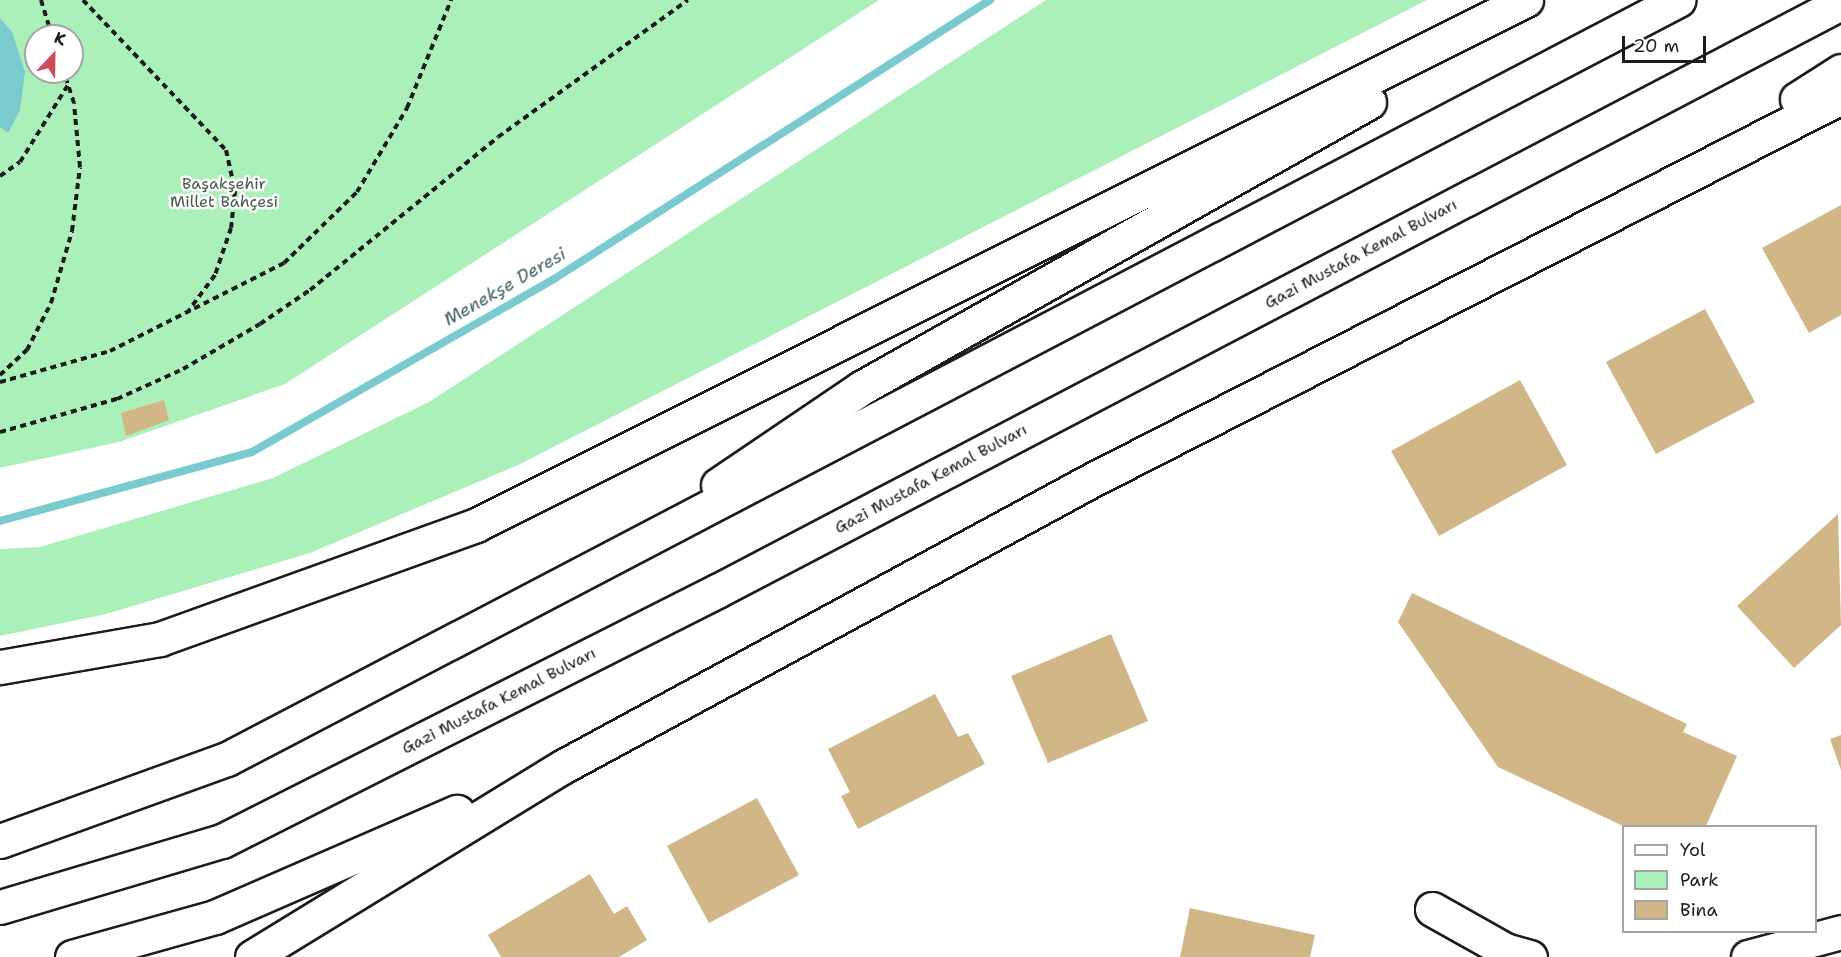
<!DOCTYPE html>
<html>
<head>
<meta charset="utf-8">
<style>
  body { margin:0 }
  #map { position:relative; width:1841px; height:957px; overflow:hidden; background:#fff; font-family:"Shantell Sans",sans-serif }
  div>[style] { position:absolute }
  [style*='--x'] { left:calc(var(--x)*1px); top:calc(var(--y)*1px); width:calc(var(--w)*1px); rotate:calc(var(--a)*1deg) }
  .green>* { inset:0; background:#abefb9 }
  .water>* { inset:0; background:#7acbcf }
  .stream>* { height:8px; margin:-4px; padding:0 4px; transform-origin:4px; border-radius:4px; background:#7acbcf }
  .building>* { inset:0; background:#d1b788 }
  .path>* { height:4px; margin-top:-2px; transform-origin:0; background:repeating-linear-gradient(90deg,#1c1c1c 0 6px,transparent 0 10.5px) }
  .roads { filter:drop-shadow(2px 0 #1c1c1c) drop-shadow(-2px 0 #1c1c1c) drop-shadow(0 2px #1c1c1c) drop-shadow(0 -2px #1c1c1c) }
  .minor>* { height:33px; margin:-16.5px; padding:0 16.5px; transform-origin:16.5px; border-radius:16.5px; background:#fff }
  .highway>* { height:33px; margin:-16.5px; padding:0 16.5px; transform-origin:16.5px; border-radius:16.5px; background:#fff }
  span { translate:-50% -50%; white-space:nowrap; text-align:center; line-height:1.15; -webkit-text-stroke:5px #fff; paint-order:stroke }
  .park-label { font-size:16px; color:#475b4b }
  .street-label { font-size:16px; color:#1c1c1c }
  .water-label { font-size:18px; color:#426264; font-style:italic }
  .legend { position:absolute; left:1622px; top:825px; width:195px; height:108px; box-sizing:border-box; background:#fff; border:2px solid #a4a4a4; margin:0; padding:8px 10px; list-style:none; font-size:18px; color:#1c1c1c }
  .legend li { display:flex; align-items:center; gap:12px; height:30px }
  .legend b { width:30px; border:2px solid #a4a4a4 }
  .north { position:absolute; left:24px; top:24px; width:60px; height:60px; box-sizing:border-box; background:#fff; border:2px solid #a4a4a4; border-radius:50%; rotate:22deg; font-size:16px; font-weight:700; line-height:24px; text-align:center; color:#1c1c1c }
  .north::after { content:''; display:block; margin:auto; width:21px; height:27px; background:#d1495b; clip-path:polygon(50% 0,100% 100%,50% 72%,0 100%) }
  .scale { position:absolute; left:1622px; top:36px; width:84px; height:27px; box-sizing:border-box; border:3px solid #1c1c1c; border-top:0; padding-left:8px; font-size:18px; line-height:21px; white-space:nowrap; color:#1c1c1c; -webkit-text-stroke:4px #fff; paint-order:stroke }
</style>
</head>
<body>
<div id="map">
  <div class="green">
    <div style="clip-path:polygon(evenodd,0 0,879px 0,285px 384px,119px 442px,0 468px,0 0,36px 36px,72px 36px,72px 72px,36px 72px,36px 36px)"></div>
    <div style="clip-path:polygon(1046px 0,1427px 0,518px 465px,310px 553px,106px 614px,0 636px,0 549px,40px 547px,273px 478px,429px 402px)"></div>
  </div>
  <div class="water">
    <div style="clip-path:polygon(0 18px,12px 32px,25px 72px,20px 110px,8px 133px,0 127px)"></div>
  </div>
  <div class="stream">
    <div style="--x:0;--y:521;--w:261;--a:-15.3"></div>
    <div style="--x:252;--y:452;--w:348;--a:-29.8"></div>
    <div style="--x:554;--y:279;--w:518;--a:-32.62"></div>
  </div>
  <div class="building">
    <div style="clip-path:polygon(1841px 205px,1841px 315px,1809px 333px,1762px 248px)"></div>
    <div style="clip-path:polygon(1705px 309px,1755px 402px,1656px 454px,1606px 362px)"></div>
    <div style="clip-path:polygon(1520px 380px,1567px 465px,1439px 536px,1391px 451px)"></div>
    <div style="clip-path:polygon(164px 400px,169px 420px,126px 436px,121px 413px)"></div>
    <div style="clip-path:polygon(1838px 514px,1841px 625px,1794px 668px,1737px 606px)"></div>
    <div style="clip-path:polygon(1412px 593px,1687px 724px,1683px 732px,1737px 756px,1706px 826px,1623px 826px,1498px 767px,1398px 622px)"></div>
    <div style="clip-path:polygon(1111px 634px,1148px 721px,1048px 763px,1011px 676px)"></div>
    <div style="clip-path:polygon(935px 694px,958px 737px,968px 733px,985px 764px,858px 829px,841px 796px,850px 792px,828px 749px)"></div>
    <div style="clip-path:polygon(1841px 735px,1841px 770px,1830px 739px)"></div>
    <div style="clip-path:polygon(757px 798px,799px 875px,709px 923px,667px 846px)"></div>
    <div style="clip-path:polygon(590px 874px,614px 914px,627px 906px,647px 940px,619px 957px,501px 957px,488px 935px)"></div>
    <div style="clip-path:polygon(1190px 908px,1315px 935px,1310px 957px,1180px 957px)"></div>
  </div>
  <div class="path">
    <div style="--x:41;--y:0;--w:38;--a:73"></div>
    <div style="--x:83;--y:0;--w:207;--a:46.4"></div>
    <div style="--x:226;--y:150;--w:42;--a:77.6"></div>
    <div style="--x:235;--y:191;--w:37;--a:96"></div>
    <div style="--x:231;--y:228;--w:50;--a:108.8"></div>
    <div style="--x:215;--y:275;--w:44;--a:126.6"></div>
    <div style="--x:0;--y:176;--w:24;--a:-35"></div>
    <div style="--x:20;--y:162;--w:91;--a:-58.1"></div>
    <div style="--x:0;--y:375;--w:37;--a:-43"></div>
    <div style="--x:27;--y:350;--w:53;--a:-62.9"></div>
    <div style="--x:51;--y:303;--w:75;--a:-73.7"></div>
    <div style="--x:72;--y:231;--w:64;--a:-82.9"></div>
    <div style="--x:80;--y:167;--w:64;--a:-95.4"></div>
    <div style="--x:74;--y:103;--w:33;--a:-108"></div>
    <div style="--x:0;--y:382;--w:114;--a:-15.7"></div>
    <div style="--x:110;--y:351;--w:195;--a:-26.8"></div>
    <div style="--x:284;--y:263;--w:102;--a:-44.2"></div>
    <div style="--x:357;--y:192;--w:98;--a:-59.2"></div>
    <div style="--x:407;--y:108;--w:117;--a:-67.8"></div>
    <div style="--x:0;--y:432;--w:122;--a:-15.8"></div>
    <div style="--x:117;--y:399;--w:72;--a:-24.4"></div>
    <div style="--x:183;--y:369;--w:89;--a:-30.3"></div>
    <div style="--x:260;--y:324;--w:60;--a:-34.2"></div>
    <div style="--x:310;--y:290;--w:242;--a:-39.1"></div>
    <div style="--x:498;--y:137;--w:234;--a:-35.8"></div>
  </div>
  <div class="roads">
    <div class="minor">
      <div style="--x:1432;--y:909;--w:84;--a:29.3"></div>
      <div style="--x:1505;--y:950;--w:26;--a:16"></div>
      <div style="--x:1748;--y:957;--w:96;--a:-15"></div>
    </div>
    <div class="highway">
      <div style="--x:1797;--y:99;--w:52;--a:-32.5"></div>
      <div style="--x:718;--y:485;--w:173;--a:-34.1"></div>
      <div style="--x:861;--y:388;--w:583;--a:-29.38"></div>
      <div style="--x:0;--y:667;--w:162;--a:-9.9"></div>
      <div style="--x:160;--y:639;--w:336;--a:-19.8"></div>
      <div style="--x:476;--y:525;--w:1174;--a:-26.57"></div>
      <div style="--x:0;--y:841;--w:241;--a:-19.9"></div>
      <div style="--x:227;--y:759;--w:1638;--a:-27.61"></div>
      <div style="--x:0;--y:907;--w:232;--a:-16.6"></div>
      <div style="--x:222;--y:841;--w:555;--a:-26.8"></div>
      <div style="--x:717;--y:591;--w:1269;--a:-27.62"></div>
      <div style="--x:72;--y:957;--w:148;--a:-15.6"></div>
      <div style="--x:215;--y:917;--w:264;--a:-23.5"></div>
      <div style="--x:252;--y:957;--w:366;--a:-31.5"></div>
      <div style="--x:564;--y:766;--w:598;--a:-28.45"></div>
      <div style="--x:1090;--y:481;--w:843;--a:-27.08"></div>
    </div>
  </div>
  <div class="park-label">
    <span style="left:224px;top:193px">Başakşehir<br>Millet Bahçesi</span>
  </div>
  <div class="street-label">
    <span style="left:1361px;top:254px;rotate:-28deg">Gazi Mustafa Kemal Bulvarı</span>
    <span style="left:931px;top:479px;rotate:-28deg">Gazi Mustafa Kemal Bulvarı</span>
    <span style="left:499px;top:701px;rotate:-27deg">Gazi Mustafa Kemal Bulvarı</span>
  </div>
  <div class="water-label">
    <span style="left:505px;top:287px;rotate:-30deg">Menekşe Deresi</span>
  </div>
  <ul class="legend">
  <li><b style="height:8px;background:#fff"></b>Yol</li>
  <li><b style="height:16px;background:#abefb9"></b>Park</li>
  <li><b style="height:16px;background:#d1b788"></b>Bina</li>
  </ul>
  <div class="north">K</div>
  <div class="scale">20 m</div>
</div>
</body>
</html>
